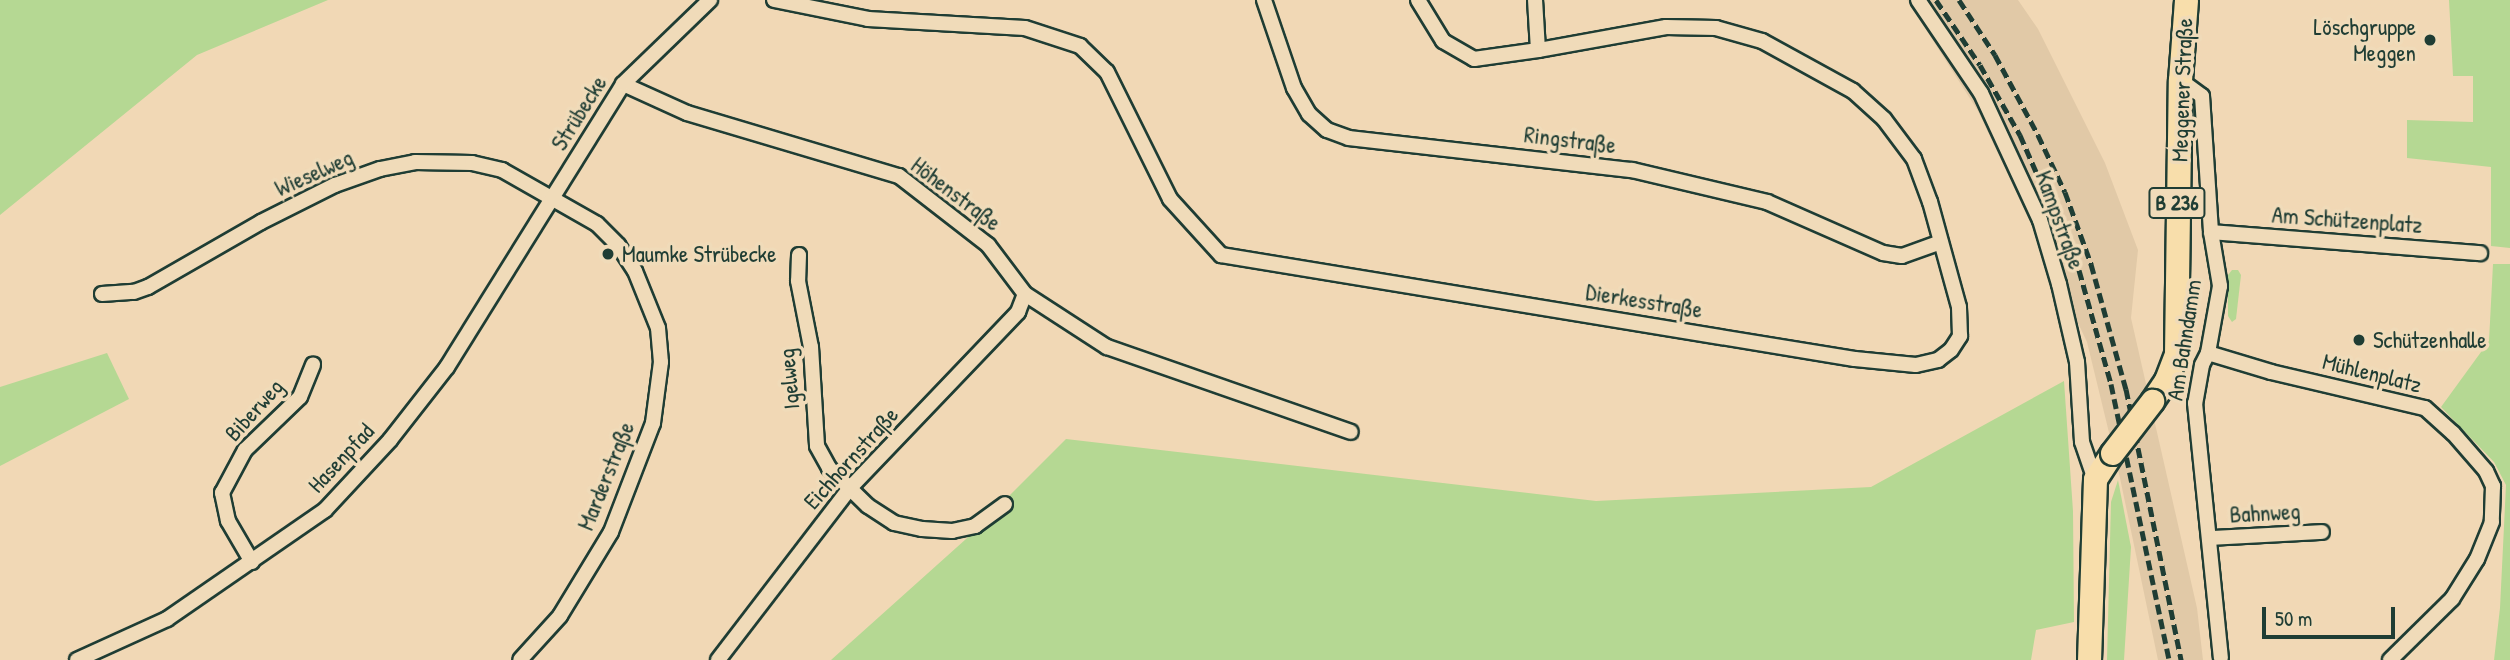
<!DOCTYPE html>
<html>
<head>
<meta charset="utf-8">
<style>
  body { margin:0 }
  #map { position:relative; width:2510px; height:660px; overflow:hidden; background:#f1d8b5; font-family:"Patrick Hand",sans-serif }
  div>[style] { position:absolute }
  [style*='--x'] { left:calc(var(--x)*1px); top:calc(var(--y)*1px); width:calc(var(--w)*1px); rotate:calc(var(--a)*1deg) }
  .built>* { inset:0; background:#e1c9a7 }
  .green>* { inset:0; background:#b5d893 }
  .roads { filter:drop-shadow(2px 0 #1f3d34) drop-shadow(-2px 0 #1f3d34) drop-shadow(0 2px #1f3d34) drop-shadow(0 -2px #1f3d34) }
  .street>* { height:14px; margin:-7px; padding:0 7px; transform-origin:7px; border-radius:7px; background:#f0dbb9 }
  .primary>* { height:23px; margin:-11.5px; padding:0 11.5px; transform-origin:11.5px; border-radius:11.5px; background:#f8deab }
  .rail>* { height:5px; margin-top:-2.5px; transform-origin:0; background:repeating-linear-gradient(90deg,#1f3d34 0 10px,transparent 0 15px) }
  .bridges { filter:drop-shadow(2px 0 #1f3d34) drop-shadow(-2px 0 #1f3d34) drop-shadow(0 2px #1f3d34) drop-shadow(0 -2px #1f3d34) }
  .primary-bridge>* { height:23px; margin:-11.5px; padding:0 11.5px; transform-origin:11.5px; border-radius:11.5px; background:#f8deab }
  .dots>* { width:19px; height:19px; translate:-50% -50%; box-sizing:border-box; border:4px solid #f0dbb9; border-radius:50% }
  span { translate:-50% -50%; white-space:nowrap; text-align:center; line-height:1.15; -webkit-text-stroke:7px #f0dbb9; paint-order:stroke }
  .shield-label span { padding:2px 5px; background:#f0dbb9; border:2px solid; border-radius:5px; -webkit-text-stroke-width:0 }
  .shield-label { font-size:21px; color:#1f3d34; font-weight:700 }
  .poi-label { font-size:23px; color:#1f3d34 }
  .right { translate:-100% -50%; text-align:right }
  .left { translate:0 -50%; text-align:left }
  .street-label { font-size:23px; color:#1f3d34 }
  .scale { position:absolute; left:2262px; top:607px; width:133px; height:32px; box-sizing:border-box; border:4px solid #1f3d34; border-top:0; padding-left:9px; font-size:21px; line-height:24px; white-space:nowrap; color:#1f3d34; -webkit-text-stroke:5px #f0dbb9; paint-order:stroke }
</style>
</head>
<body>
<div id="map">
  <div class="built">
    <div style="clip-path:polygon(1907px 0,2018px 0,2038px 29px,2105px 163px,2138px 250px,2131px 318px,2197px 608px,2203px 660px,2158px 660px,2120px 478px,2087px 342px,1978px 111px)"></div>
  </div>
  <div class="green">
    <div style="clip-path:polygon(0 0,328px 0,197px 55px,0 215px)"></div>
    <div style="clip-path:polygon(2449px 0,2510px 0,2510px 248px,2491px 246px,2491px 167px,2407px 158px,2407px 120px,2473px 122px,2473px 76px,2453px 76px)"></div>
    <div style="clip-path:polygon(2493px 264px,2510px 264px,2510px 660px,2494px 660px,2500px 608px,2506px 485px,2494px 462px,2441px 407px,2489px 341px)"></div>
    <div style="clip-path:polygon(2232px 270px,2238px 270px,2241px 275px,2236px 319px,2232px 322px,2228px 316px,2228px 275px)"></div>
    <div style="clip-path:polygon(107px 353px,129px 399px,0 466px,0 387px)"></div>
    <div style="clip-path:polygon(2064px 381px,2073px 511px,2074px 622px,2036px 630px,2031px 660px,831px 660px,966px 539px,1066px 439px,1596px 501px,1871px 487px)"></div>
    <div style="clip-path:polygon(2118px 480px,2131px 547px,2124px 660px,2107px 660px,2111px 502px)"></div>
  </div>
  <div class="roads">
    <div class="street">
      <div style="--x:774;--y:0;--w:96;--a:11.4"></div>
      <div style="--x:868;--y:19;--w:157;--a:3.3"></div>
      <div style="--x:1025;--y:28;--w:58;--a:18.1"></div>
      <div style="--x:1080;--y:46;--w:37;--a:44"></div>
      <div style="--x:1107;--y:72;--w:142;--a:63.6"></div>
      <div style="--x:1170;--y:199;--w:76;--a:47.7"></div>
      <div style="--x:1221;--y:255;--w:642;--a:9.32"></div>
      <div style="--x:1855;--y:359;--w:61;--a:5.6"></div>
      <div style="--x:1916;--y:365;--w:23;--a:-13"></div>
      <div style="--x:1938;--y:360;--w:16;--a:-38"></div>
      <div style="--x:1951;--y:350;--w:17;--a:-57"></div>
      <div style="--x:1960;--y:336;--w:29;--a:-92"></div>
      <div style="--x:1959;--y:307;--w:109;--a:-105.4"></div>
      <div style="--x:1930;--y:202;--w:46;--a:-110.4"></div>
      <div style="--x:1914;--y:159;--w:50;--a:-126.9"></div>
      <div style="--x:1884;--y:119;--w:42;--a:-137.9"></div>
      <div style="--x:1853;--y:91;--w:104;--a:-151.2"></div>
      <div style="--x:1762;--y:41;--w:48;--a:-164.2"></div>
      <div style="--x:1716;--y:28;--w:50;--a:-178.9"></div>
      <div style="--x:1666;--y:27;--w:130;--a:169.8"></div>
      <div style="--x:1538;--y:50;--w:50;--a:-93.4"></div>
      <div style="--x:1264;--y:0;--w:93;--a:71.2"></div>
      <div style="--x:1294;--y:88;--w:30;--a:60"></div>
      <div style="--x:1309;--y:114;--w:24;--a:42"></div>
      <div style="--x:1327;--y:130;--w:23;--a:20"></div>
      <div style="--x:1349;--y:138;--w:285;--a:6.5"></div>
      <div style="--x:1632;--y:170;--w:139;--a:13.3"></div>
      <div style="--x:1767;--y:202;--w:127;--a:23.7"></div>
      <div style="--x:1883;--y:253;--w:19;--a:9"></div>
      <div style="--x:1902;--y:256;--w:41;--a:-19.7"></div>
      <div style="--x:1418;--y:0;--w:48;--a:58.6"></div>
      <div style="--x:1443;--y:41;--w:36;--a:30"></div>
      <div style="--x:1474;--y:59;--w:65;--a:-8"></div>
      <div style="--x:1918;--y:0;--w:112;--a:55.9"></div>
      <div style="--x:1981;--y:93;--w:140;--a:65.1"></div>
      <div style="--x:2040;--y:220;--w:67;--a:73.5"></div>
      <div style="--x:2059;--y:284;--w:80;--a:77"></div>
      <div style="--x:2077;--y:362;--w:80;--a:86.4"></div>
      <div style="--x:2082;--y:442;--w:39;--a:71"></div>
      <div style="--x:2180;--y:80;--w:27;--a:36"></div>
      <div style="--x:2202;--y:96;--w:136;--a:86.2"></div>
      <div style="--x:2211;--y:232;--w:55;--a:80.5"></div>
      <div style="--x:2220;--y:286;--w:68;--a:100.2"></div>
      <div style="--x:2208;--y:353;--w:13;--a:117"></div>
      <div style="--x:2202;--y:365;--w:39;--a:100"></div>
      <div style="--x:2195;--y:403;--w:256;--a:84.2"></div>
      <div style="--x:623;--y:84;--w:70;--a:24.4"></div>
      <div style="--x:687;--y:113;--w:221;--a:16.6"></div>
      <div style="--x:899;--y:176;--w:113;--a:37.8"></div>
      <div style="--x:988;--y:245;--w:61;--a:52.9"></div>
      <div style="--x:1025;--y:294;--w:98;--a:32.9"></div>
      <div style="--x:1107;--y:347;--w:258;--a:19.2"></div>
      <div style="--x:2211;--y:232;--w:270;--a:4.5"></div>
      <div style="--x:799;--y:255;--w:26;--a:92"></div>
      <div style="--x:798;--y:281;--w:67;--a:78.9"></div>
      <div style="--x:811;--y:347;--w:99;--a:86.5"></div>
      <div style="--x:817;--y:446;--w:25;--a:61"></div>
      <div style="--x:829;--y:468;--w:54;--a:44.3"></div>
      <div style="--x:868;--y:506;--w:31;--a:33"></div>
      <div style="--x:894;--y:523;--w:29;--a:12"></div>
      <div style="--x:922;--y:529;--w:30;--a:4"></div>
      <div style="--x:952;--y:531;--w:24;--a:-12"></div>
      <div style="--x:975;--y:526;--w:37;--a:-36"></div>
      <div style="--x:102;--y:294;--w:32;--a:-4"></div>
      <div style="--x:134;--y:292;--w:15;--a:-20"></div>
      <div style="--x:148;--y:287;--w:130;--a:-29.9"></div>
      <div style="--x:261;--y:222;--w:83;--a:-26.6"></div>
      <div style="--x:335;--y:185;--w:48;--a:-19.6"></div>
      <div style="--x:380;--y:169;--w:36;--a:-11"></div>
      <div style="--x:415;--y:162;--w:57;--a:1"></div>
      <div style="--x:472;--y:163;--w:31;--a:13"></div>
      <div style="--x:502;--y:170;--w:109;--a:29.6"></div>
      <div style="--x:597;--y:224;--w:30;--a:45"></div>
      <div style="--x:618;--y:245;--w:31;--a:57"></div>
      <div style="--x:635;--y:271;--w:61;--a:68"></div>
      <div style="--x:658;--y:328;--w:34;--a:85"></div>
      <div style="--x:661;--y:362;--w:62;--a:97.5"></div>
      <div style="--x:653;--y:423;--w:117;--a:111.1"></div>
      <div style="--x:611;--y:532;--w:98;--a:121.3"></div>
      <div style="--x:560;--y:616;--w:59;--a:132.3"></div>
      <div style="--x:2208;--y:353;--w:66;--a:16.8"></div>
      <div style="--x:2271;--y:372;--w:158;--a:13.2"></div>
      <div style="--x:2425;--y:408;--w:38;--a:42"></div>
      <div style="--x:2453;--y:433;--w:50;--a:49"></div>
      <div style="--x:2486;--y:471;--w:17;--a:65"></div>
      <div style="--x:2493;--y:486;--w:36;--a:92"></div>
      <div style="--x:2492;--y:522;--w:40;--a:112"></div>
      <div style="--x:2477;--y:559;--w:47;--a:122"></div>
      <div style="--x:2452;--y:599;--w:87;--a:135.5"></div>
      <div style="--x:2211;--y:538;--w:111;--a:-3.1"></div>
      <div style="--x:252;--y:562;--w:48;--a:-120.3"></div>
      <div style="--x:228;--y:521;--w:29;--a:-102"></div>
      <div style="--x:222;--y:493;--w:49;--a:-61.9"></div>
      <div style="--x:245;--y:450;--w:76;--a:-43.9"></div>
      <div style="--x:300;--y:397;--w:35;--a:-68"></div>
      <div style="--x:77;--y:660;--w:99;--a:-24.5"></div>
      <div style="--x:167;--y:619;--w:192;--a:-34.6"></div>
      <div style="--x:325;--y:510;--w:96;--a:-47.1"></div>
      <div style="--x:390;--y:440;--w:93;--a:-52"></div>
      <div style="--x:447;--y:367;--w:333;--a:-58.1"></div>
      <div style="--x:623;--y:84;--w:121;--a:-44"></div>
      <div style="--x:718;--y:660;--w:215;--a:-52.5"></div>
      <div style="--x:849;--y:489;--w:245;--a:-46.3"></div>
      <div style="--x:1018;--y:312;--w:19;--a:-69"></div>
    </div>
    <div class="primary">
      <div style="--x:2152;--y:401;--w:25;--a:-56"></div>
      <div style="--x:2166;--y:380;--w:28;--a:-69"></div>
      <div style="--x:2176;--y:354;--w:274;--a:-89.2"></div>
      <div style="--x:2180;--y:80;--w:80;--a:-85.7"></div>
      <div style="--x:2089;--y:660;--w:181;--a:-88.1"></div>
      <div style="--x:2095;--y:479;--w:31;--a:-57"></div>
    </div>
  </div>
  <div class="rail">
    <div style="--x:1936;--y:0;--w:78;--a:55.9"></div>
    <div style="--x:1980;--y:65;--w:81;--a:60.3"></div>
    <div style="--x:2020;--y:135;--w:147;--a:66.4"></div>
    <div style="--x:2079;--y:270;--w:118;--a:74.3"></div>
    <div style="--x:2111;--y:384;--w:282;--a:78.1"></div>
    <div style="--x:1959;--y:0;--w:66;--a:56.8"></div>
    <div style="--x:1995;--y:55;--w:91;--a:61.7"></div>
    <div style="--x:2038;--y:135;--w:63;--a:64.7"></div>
    <div style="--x:2065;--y:192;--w:77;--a:70.1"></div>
    <div style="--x:2091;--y:264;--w:130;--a:74.4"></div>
    <div style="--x:2126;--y:389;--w:277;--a:78.5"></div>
  </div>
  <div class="bridges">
    <div class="primary-bridge">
      <div style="--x:2112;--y:453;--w:66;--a:-52.4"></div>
    </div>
  </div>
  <div class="dots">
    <div style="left:2430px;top:40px;background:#1f3d34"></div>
    <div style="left:608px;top:254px;background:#1f3d34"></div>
    <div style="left:2359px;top:340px;background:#1f3d34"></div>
  </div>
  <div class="shield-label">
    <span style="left:2177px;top:203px">B 236</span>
  </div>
  <div class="poi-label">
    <span class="right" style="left:2416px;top:40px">Löschgruppe<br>Meggen</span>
    <span class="left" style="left:622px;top:254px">Maumke Strübecke</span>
    <span class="left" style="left:2373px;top:340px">Schützenhalle</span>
  </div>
  <div class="street-label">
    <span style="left:2182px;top:90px;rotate:-88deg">Meggener Straße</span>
    <span style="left:579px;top:113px;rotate:-58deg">Strübecke</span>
    <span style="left:1570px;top:140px;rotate:7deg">Ringstraße</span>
    <span style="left:314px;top:173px;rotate:-24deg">Wieselweg</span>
    <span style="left:956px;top:194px;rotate:37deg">Höhenstraße</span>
    <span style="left:2060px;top:220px;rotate:70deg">Kampstraße</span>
    <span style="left:2347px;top:220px;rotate:4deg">Am Schützenplatz</span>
    <span style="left:1644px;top:301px;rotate:9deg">Dierkesstraße</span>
    <span style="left:2184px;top:340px;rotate:-81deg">Am Bahndamm</span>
    <span style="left:2372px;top:373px;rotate:14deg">Mühlenplatz</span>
    <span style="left:789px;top:379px;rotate:-95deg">Igelweg</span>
    <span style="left:254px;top:410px;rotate:-48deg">Biberweg</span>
    <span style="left:341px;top:458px;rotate:-47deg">Hasenpfad</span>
    <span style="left:851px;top:458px;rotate:-48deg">Eichhornstraße</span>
    <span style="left:606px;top:476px;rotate:-68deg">Marderstraße</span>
    <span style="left:2265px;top:513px;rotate:-3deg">Bahnweg</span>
  </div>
  <div class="scale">50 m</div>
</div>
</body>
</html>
